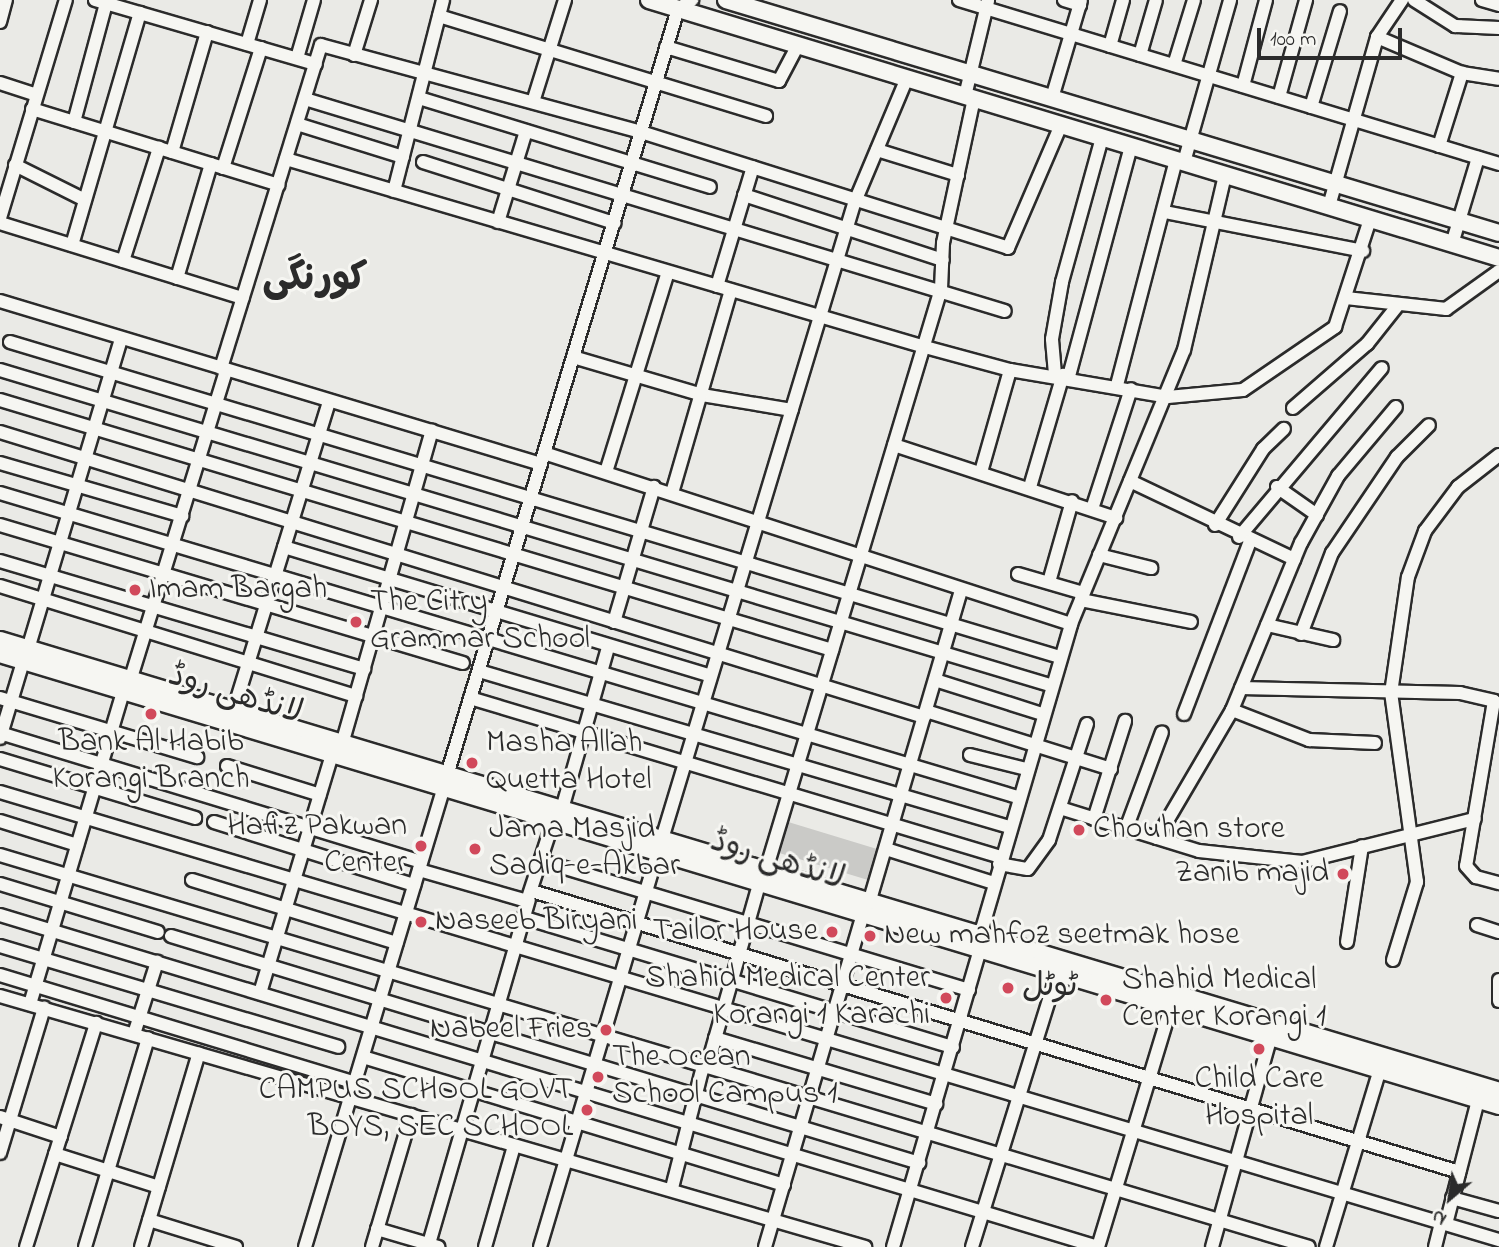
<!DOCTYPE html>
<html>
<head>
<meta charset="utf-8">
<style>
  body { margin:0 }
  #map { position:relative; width:1499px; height:1247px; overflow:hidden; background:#eaeae6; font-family:"Indie Flower","Playpen Sans Arabic",sans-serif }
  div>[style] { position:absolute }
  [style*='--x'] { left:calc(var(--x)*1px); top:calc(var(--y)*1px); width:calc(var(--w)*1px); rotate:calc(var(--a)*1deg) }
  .green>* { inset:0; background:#cacac7 }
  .roads { filter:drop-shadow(2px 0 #2b2b2b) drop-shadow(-2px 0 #2b2b2b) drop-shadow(0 2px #2b2b2b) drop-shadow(0 -2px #2b2b2b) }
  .minor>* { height:12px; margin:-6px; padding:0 6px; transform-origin:6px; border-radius:6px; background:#f6f6f2 }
  .major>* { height:16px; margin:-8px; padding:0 8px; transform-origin:8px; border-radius:8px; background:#f6f6f2 }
  .dots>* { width:19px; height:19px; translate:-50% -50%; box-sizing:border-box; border:4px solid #f6f6f2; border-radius:50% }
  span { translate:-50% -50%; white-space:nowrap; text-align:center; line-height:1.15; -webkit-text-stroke:6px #f6f6f2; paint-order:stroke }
  .poi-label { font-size:32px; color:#2b2b2b }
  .left { translate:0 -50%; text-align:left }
  .right { translate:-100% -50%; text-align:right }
  .street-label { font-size:32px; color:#2b2b2b }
  .district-label { font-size:38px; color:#2b2b2b; font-weight:700 }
  .north { position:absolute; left:1415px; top:1163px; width:70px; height:70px; -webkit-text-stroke:5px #f6f6f2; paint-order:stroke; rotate:209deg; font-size:19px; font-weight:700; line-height:28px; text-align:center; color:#2b2b2b }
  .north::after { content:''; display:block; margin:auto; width:24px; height:32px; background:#2b2b2b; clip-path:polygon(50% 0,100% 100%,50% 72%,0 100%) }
  .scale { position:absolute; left:1257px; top:28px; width:145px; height:32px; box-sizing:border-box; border:4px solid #2b2b2b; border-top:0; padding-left:9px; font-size:21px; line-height:24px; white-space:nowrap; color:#2b2b2b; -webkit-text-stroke:5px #f6f6f2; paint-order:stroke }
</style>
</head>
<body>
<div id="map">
  <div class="green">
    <div style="clip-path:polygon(785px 821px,877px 849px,868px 880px,776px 852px)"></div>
  </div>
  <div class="roads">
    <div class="minor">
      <div style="--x:95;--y:0;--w:230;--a:16.2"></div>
      <div style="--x:959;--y:0;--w:564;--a:16.89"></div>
      <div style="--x:1064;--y:0;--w:17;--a:17"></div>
      <div style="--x:1414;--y:0;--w:49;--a:32.4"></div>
      <div style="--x:1455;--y:26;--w:44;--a:2.6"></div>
      <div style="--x:1482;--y:0;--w:18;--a:16"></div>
      <div style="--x:439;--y:16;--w:342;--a:17"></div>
      <div style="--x:0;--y:22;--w:23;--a:-75"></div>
      <div style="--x:1377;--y:37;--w:92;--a:23"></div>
      <div style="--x:1462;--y:73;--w:37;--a:9"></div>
      <div style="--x:247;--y:44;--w:46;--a:-73.5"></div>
      <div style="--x:1110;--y:46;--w:48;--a:-74.2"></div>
      <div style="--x:666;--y:47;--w:118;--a:16.7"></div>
      <div style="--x:779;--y:81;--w:41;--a:-62.2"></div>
      <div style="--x:354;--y:55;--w:58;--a:-72.8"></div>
      <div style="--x:1140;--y:55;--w:57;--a:-73.8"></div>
      <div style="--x:297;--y:58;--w:60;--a:-73.7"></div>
      <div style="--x:1174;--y:65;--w:68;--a:-72.9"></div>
      <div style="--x:0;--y:83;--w:38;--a:18"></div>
      <div style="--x:1243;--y:86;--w:89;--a:-75"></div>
      <div style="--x:965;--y:96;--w:98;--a:-76.4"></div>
      <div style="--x:1279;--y:97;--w:101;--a:-74.4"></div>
      <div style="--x:419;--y:98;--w:304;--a:17"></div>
      <div style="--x:1052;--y:98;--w:102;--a:-73.5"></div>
      <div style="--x:305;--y:99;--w:731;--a:16.85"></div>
      <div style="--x:533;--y:102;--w:107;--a:-72.6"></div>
      <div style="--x:1311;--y:107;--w:100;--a:-73.2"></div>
      <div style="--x:32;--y:109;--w:258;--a:17.1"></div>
      <div style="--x:74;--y:122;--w:123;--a:-74.9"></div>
      <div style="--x:297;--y:124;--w:111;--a:17.3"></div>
      <div style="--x:1439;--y:146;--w:77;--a:-72.5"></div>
      <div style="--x:877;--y:150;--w:85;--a:17.2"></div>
      <div style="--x:172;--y:152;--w:125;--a:-73.7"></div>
      <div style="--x:286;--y:159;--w:666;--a:16.39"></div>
      <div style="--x:925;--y:347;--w:88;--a:15.1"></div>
      <div style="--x:1010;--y:370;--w:160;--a:9.7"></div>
      <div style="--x:1168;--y:397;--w:75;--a:-5.3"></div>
      <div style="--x:1243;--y:390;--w:112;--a:-34.4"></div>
      <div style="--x:1335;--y:327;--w:114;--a:-72"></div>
      <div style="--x:423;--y:162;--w:201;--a:17.7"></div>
      <div style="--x:1184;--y:162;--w:168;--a:-74.1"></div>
      <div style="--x:15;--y:165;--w:78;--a:26.6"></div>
      <div style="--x:223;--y:168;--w:126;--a:-72.4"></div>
      <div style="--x:394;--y:191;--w:197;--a:-75.6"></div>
      <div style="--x:744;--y:195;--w:209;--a:18.1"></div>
      <div style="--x:1329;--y:206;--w:176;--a:-74.1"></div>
      <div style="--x:1377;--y:37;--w:45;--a:-56"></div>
      <div style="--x:1165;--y:212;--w:202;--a:11.1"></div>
      <div style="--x:0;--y:218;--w:228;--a:-73.2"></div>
      <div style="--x:498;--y:222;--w:95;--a:-72.9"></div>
      <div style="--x:0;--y:223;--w:254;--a:17.2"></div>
      <div style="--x:1452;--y:244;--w:90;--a:-73.2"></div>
      <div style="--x:72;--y:245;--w:242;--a:-73.7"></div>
      <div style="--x:123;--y:261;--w:119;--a:-72.3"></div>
      <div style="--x:177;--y:278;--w:119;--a:-73.4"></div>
      <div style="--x:717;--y:286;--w:124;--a:-73.2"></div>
      <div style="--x:1346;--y:298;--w:101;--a:6.3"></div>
      <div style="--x:1446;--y:309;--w:65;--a:-35.6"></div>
      <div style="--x:0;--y:301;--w:565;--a:16.77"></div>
      <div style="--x:10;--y:342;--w:1096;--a:16.7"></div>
      <div style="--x:573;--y:357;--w:134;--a:16.4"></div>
      <div style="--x:702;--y:395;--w:91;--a:9.5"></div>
      <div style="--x:221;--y:368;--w:338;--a:-72.8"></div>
      <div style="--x:321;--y:45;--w:332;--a:15.2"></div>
      <div style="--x:641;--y:132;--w:385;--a:17.5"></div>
      <div style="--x:1008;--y:248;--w:134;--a:-66.7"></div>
      <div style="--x:0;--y:370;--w:1096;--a:16.7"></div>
      <div style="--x:1055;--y:374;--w:35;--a:-95"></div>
      <div style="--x:1052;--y:339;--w:58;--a:-80"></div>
      <div style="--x:1062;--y:282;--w:149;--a:-74.5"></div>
      <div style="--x:1069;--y:376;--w:238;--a:-74.9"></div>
      <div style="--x:1117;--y:385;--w:233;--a:-75.3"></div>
      <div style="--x:0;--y:400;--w:869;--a:16.72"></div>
      <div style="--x:1293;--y:408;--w:98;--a:-40.9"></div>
      <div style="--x:1367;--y:344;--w:50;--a:-51.5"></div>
      <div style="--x:0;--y:432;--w:967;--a:17.14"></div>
      <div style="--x:894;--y:445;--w:234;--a:18.2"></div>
      <div style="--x:544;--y:453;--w:554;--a:17.98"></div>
      <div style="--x:0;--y:463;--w:190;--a:16.2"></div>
      <div style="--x:606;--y:472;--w:209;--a:-72.8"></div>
      <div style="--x:981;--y:472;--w:106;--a:-74.1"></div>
      <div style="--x:1130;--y:481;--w:182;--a:25.4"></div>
      <div style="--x:1030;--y:487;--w:117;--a:-73.6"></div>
      <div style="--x:1277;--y:487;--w:49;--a:35"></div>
      <div style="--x:0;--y:493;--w:1061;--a:16.64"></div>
      <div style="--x:672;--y:493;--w:211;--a:-73.8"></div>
      <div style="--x:1092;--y:509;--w:126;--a:-72"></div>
      <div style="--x:0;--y:525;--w:483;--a:16.6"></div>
      <div style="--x:1215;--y:525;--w:90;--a:-57.7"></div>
      <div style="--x:1263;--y:449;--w:29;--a:-44"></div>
      <div style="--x:1239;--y:537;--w:221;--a:-49.8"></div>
      <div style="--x:284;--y:547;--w:444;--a:16.8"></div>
      <div style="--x:1099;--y:555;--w:54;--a:14"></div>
      <div style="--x:0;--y:561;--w:380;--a:16.5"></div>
      <div style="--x:1018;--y:574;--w:68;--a:16.3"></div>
      <div style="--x:1049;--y:582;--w:84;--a:-74.1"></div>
      <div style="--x:0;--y:586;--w:373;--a:17.2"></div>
      <div style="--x:1081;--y:600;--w:112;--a:11.3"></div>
      <div style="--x:614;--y:622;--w:141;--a:-73.5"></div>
      <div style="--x:1267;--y:625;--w:68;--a:12.8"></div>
      <div style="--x:1301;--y:634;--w:87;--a:-69.1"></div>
      <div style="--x:1332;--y:553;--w:116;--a:-55.9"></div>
      <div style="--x:1397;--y:457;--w:45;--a:-45"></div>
      <div style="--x:28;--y:649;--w:324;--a:-73.3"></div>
      <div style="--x:479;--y:671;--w:552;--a:16.4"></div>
      <div style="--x:935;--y:680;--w:112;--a:17.6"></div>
      <div style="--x:130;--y:681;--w:325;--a:-72.8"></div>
      <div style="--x:1241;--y:688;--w:219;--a:1.3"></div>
      <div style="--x:1460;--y:693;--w:35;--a:13"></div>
      <div style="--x:1494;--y:701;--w:167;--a:99.6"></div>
      <div style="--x:1466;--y:866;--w:15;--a:48"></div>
      <div style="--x:1476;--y:877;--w:24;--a:15"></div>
      <div style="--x:0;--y:698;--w:206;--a:16.7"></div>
      <div style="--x:470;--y:698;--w:554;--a:16.67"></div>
      <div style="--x:1232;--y:710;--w:83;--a:21.3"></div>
      <div style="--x:1309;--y:740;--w:66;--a:2.6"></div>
      <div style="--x:926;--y:711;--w:194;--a:17.4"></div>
      <div style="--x:233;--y:712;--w:325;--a:-72.8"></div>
      <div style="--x:1184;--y:714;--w:185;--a:-69.1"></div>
      <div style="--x:0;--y:733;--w:440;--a:17"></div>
      <div style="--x:0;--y:738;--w:79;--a:-73.2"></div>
      <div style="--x:342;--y:744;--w:326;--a:-74"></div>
      <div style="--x:970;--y:755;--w:58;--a:14"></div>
      <div style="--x:0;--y:759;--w:204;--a:16.8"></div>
      <div style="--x:227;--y:766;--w:97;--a:17.3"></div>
      <div style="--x:447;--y:775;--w:800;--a:-73.22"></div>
      <div style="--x:678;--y:9;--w:17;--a:-33"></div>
      <div style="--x:0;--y:792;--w:1565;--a:16.64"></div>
      <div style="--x:1060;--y:808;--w:145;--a:17.2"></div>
      <div style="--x:1199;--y:851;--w:104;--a:6.1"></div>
      <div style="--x:1302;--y:862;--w:178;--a:-14"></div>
      <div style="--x:562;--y:809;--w:167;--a:-74.1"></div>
      <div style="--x:1094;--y:819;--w:103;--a:-72.4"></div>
      <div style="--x:0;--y:821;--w:81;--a:17.3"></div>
      <div style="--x:214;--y:822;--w:210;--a:17.5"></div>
      <div style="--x:1126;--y:829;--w:103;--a:-69.6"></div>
      <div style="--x:1157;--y:838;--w:148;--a:-59.6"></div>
      <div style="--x:1232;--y:710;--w:181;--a:-67.6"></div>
      <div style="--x:1301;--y:543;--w:77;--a:-61.1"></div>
      <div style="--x:1338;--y:476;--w:90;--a:-50"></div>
      <div style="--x:662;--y:839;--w:663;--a:-73.18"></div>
      <div style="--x:854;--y:204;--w:137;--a:-67.2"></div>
      <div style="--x:886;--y:849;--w:113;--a:17.5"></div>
      <div style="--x:0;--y:855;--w:1366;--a:16.67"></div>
      <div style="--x:542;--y:861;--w:446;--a:16.8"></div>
      <div style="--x:999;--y:864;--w:29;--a:10"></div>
      <div style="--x:1028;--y:869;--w:36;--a:-54"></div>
      <div style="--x:1049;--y:840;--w:122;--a:-71.9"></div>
      <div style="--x:419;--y:870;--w:112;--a:16"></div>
      <div style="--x:527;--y:901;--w:83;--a:-71.8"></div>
      <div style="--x:766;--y:870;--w:607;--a:-73.24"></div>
      <div style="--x:941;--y:289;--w:46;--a:-87.5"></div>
      <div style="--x:943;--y:243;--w:148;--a:-77.9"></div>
      <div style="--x:192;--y:880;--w:214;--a:17.1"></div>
      <div style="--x:0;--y:884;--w:165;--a:16.9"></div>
      <div style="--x:532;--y:891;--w:969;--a:16.86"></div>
      <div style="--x:869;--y:903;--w:326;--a:-73.6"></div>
      <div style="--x:0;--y:915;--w:1147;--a:16.82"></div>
      <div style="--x:525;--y:918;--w:447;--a:16.8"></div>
      <div style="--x:1477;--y:925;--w:23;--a:18"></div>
      <div style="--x:171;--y:936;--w:782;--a:16.88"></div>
      <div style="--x:980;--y:936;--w:325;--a:-73.7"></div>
      <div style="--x:1071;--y:624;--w:296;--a:-67.6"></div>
      <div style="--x:1184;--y:350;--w:180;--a:-76.8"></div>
      <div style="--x:1347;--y:942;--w:97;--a:-81.1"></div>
      <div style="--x:0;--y:946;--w:353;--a:16.6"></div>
      <div style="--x:1393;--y:960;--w:82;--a:-72.9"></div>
      <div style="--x:1417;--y:882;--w:191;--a:-97.8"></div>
      <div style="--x:1391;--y:693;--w:117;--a:-81.7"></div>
      <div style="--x:1408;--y:577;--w:49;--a:-69.7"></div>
      <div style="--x:1425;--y:531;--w:55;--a:-53.1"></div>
      <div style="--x:1458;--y:487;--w:52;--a:-38"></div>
      <div style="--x:0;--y:975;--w:371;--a:16.9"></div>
      <div style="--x:1499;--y:980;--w:21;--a:90"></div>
      <div style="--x:260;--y:993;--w:249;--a:-73.2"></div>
      <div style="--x:0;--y:996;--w:901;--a:16.18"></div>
      <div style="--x:30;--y:1004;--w:326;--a:-73.4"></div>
      <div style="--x:134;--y:1034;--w:76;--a:-72.3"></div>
      <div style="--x:715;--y:1038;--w:231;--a:16.6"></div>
      <div style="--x:363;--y:1057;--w:440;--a:16.9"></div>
      <div style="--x:707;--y:1067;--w:189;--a:-74.1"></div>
      <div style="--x:0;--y:1117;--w:64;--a:18.2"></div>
      <div style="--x:0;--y:1153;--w:152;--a:-73.1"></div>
      <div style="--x:55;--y:1154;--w:109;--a:17.6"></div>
      <div style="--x:672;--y:1188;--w:126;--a:-75.7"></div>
      <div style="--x:1452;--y:1198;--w:49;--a:15.5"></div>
      <div style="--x:149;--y:1220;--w:91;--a:17.2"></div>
      <div style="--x:1446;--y:1224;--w:128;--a:-75.5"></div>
      <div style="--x:377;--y:1229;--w:64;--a:16.4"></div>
      <div style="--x:26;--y:1247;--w:235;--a:-72.6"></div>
      <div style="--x:85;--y:1247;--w:218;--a:-73.2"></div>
      <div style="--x:141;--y:1247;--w:202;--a:-73.4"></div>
      <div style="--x:305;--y:1247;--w:478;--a:-73.2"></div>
      <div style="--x:372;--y:1247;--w:138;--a:-73.5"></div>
      <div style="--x:428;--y:1247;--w:361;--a:-73.8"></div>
      <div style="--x:485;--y:1247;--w:105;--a:-74"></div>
      <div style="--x:540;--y:1247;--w:410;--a:-73.4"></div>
      <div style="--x:765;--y:1247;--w:344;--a:-73.6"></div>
      <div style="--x:893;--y:1247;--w:306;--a:-73.7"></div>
      <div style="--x:972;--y:1247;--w:293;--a:-72.7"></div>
      <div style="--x:1098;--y:1247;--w:251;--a:-73.1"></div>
      <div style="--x:1212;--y:1247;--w:219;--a:-74.4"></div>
      <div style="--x:1326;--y:1247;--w:186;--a:-73.1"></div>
      <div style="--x:1435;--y:1247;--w:25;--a:-76"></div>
    </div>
    <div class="major">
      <div style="--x:649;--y:0;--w:888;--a:16.88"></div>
      <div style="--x:726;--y:0;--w:807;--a:16.77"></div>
      <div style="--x:0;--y:640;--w:1565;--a:16.74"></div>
      <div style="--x:0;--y:654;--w:1566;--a:16.78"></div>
    </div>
  </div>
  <div class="dots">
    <div style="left:135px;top:590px;background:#d1495b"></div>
    <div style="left:356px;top:622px;background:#d1495b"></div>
    <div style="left:151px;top:714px;background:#d1495b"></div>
    <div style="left:472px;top:763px;background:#d1495b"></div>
    <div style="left:1079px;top:830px;background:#d1495b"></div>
    <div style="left:421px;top:846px;background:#d1495b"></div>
    <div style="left:475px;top:849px;background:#d1495b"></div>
    <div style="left:1343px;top:874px;background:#d1495b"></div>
    <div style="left:421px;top:922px;background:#d1495b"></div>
    <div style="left:832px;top:932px;background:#d1495b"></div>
    <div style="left:870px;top:936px;background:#d1495b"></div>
    <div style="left:1008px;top:988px;background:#d1495b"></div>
    <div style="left:946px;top:998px;background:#d1495b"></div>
    <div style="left:1106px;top:1000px;background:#d1495b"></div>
    <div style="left:606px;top:1030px;background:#d1495b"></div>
    <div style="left:1259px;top:1049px;background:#d1495b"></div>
    <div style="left:598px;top:1077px;background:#d1495b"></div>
    <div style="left:587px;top:1110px;background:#d1495b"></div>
  </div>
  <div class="poi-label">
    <span class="left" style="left:149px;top:590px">Imam Bargah</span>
    <span class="left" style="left:370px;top:622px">The Citry<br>Grammar School</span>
    <span style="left:151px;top:762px">Bank Al Habib<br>Korangi Branch</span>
    <span class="left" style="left:486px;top:763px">Masha Allah<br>Quetta Hotel</span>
    <span class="right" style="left:407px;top:846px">Hafiz Pakwan<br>Center</span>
    <span class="left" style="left:1093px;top:830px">Chouhan store</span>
    <span class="left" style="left:489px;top:849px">Jama Masjid<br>Sadiq-e-Akbar</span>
    <span class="right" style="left:1329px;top:874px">Zanib majid</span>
    <span class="left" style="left:435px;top:922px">Naseeb Biryani</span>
    <span class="right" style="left:818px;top:932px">Tailor House</span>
    <span class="left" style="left:884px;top:936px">New mahfoz seetmak hose</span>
    <span class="right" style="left:930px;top:998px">Shahid Medical Center<br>Korangi 1 Karachi</span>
    <span class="left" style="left:1122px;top:1000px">Shahid Medical<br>Center Korangi 1</span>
    <span class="left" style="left:1022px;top:988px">ٹوٹل</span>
    <span class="right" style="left:592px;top:1030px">Nabeel Fries</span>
    <span class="left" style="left:612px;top:1077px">The Ocean<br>School Campus 1</span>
    <span style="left:1259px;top:1099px">Child Care<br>Hospital</span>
    <span class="right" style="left:573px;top:1110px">CAMPUS SCHOOL GOVT<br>BOYS, SEC SCHOOL</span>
  </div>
  <div class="street-label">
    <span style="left:235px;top:696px;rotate:17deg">لانڈھی روڈ</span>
    <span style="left:777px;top:862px;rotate:17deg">لانڈھی روڈ</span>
  </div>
  <div class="district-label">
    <span style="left:315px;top:281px">کورنگی</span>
  </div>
  <div class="north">N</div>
  <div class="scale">100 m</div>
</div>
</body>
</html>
